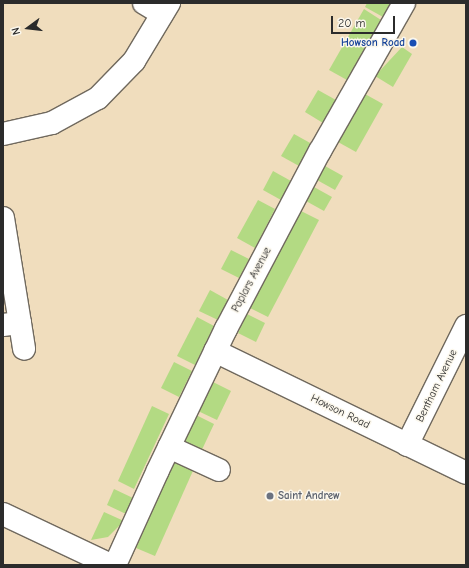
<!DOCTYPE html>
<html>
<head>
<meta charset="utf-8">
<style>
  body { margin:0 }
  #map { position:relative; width:469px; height:568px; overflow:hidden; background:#f0ddbd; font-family:"Comic Neue",sans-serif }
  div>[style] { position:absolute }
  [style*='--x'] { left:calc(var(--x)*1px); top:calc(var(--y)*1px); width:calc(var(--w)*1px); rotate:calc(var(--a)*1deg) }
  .green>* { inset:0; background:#b3da83 }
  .roads { filter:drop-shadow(1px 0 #70695e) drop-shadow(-1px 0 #70695e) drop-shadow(0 1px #70695e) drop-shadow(0 -1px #70695e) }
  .minor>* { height:22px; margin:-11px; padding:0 11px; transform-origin:11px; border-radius:11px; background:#fff }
  .dots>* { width:11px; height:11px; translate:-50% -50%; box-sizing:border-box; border:2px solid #fbf7ec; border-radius:50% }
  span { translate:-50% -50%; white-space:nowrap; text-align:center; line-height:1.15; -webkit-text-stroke:3px #fbf7ec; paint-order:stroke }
  .transit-label { font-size:11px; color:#164399; font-weight:700 }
  .right { translate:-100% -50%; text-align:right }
  .street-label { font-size:11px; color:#2b2b2b }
  .worship-label { font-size:11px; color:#5b616d; font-weight:700 }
  .left { translate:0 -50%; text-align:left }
  .frame { position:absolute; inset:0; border:4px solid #2b2b2b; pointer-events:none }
  .north { position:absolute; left:8px; top:8px; width:40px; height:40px; -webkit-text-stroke:3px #fbf7ec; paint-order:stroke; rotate:255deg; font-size:11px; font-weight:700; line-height:16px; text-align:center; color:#2b2b2b }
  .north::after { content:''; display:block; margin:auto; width:14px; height:18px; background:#2b2b2b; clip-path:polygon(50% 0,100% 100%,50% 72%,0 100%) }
  .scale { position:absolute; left:331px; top:16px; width:64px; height:18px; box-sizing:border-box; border:2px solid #2b2b2b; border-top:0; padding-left:5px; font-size:12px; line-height:14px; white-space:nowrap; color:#2b2b2b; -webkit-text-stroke:3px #fbf7ec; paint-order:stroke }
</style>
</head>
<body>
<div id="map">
  <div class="green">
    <div style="clip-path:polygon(367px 3px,391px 3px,383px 17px,365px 7px)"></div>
    <div style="clip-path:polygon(364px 9px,381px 20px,347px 80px,329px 70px)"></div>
    <div style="clip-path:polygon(402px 47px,412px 54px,393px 87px,375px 76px)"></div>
    <div style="clip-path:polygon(318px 90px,336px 100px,323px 123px,305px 112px)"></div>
    <div style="clip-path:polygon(365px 94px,383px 104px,356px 152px,338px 142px)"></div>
    <div style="clip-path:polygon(294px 134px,312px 144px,299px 166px,281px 156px)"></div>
    <div style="clip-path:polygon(325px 166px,343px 176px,335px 190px,317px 180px)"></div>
    <div style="clip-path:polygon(273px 171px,291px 181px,281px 200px,263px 190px)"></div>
    <div style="clip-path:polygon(314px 187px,332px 197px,324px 211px,306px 201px)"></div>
    <div style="clip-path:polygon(258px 200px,275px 209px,255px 248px,237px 238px)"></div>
    <div style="clip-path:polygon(301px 211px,319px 220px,268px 317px,250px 308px)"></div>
    <div style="clip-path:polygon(231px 250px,249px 259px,239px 278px,221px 269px)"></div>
    <div style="clip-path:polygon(210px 290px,228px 300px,218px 320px,199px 311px)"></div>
    <div style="clip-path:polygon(247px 314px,265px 323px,256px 342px,238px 333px)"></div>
    <div style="clip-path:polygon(197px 317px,214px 326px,195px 365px,177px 356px)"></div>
    <div style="clip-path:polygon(174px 362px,192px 371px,179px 397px,161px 388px)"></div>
    <div style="clip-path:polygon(213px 382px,231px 391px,217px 420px,198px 411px)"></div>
    <div style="clip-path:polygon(152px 406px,169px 414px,134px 489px,118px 481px)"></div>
    <div style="clip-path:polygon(196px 415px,214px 424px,199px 456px,188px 450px,184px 441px)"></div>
    <div style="clip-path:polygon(185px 460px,196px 464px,155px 556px,136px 548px,174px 463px)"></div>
    <div style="clip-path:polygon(114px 489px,133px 498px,126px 514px,107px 505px)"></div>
    <div style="clip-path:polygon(104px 512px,124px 521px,108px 537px,91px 540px)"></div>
  </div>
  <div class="roads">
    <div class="minor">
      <div style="--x:144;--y:3;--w:21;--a:31"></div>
      <div style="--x:3;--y:134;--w:50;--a:-12.7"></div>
      <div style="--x:52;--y:123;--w:52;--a:-28.5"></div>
      <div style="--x:98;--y:98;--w:52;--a:-45.8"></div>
      <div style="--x:134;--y:61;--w:68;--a:-58.9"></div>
      <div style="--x:3;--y:218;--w:106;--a:80.8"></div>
      <div style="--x:3;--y:325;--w:17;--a:-7"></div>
      <div style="--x:20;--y:323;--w:26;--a:81"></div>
      <div style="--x:215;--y:351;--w:279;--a:25.9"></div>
      <div style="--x:407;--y:445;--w:133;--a:-63.6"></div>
      <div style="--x:169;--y:447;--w:55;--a:24.7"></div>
      <div style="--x:3;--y:514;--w:119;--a:25.3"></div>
      <div style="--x:115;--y:565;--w:104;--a:-65.6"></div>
      <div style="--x:158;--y:470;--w:157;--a:-64.3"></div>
      <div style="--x:226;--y:329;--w:201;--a:-62.2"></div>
      <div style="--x:320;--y:151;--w:170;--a:-60.4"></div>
    </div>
  </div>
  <div class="dots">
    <div style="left:413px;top:43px;background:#1a4fb4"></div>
    <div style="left:270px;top:496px;background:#6b7280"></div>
  </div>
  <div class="transit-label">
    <span class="right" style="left:405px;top:43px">Howson Road</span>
  </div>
  <div class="street-label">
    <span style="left:252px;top:280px;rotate:-62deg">Poplars Avenue</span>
    <span style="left:437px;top:386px;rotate:-64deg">Bentham Avenue</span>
    <span style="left:340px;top:412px;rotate:26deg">Howson Road</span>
  </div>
  <div class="worship-label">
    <span class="left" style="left:278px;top:496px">Saint Andrew</span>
  </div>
  <div class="frame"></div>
  <div class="north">N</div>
  <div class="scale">20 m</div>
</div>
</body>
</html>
